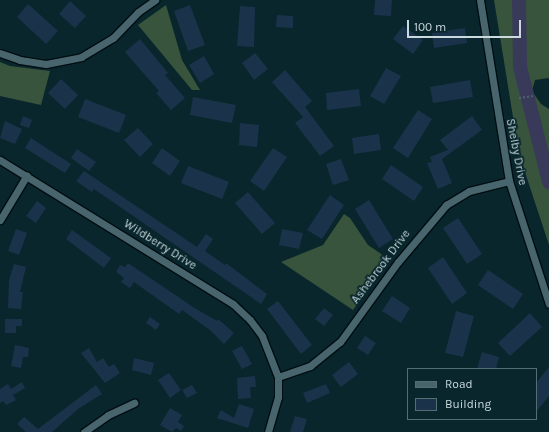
<!DOCTYPE html>
<html>
<head>
<meta charset="utf-8">
<style>
  body { margin:0 }
  #map { position:relative; width:549px; height:432px; overflow:hidden; background:#08262c; font-family:Karla,sans-serif }
  div>[style] { position:absolute }
  [style*='--x'] { left:calc(var(--x)*1px); top:calc(var(--y)*1px); width:calc(var(--w)*1px); rotate:calc(var(--a)*1deg) }
  .forest>* { inset:0; background:#38543c }
  .river>* { height:14px; margin:-7px; padding:0 7px; transform-origin:7px; border-radius:7px; background:#393a59 }
  .building>* { inset:0; background:#1a334b }
  .path>* { height:1.5px; margin-top:-0.75px; transform-origin:0; background:repeating-linear-gradient(90deg,#4b646a 0 2px,transparent 0 4px) }
  .roads { filter:drop-shadow(1px 0 #000e12) drop-shadow(-1px 0 #000e12) drop-shadow(0 1px #000e12) drop-shadow(0 -1px #000e12) }
  .street>* { height:7px; margin:-3.5px; padding:0 3.5px; transform-origin:3.5px; border-radius:3.5px; background:#48656d }
  span { translate:-50% -50%; white-space:nowrap; text-align:center; line-height:1.15; -webkit-text-stroke:3.5px #08262c; paint-order:stroke }
  .street-label { font-size:12px; color:#c9d9de }
  .legend { position:absolute; left:407px; top:368px; width:130px; height:52px; box-sizing:border-box; background:#08262c; border:1px solid #556e73; margin:0; padding:5px 7px; list-style:none; font-size:12px; color:#c9d9de }
  .legend li { display:flex; align-items:center; gap:8px; height:20px }
  .legend b { width:20px; border:1px solid #556e73 }
  .scale { position:absolute; left:407px; top:20px; width:114px; height:18px; box-sizing:border-box; border:2px solid #c9d9de; border-top:0; padding-left:5px; font-size:12px; line-height:14px; white-space:nowrap; color:#c9d9de; -webkit-text-stroke:3px #08262c; paint-order:stroke }
</style>
</head>
<body>
<div id="map">
  <div class="forest">
    <div style="clip-path:polygon(494px 0,549px 0,549px 78px,535px 80px,532px 91px,541px 104px,549px 109px,549px 245px,519px 154px)"></div>
    <div style="clip-path:polygon(166px 5px,182px 60px,200px 90px,192px 90px,138px 25px)"></div>
    <div style="clip-path:polygon(0 62px,10px 66px,50px 71px,41px 105px,0 96px)"></div>
    <div style="clip-path:polygon(344px 214px,350px 218px,368px 245px,390px 260px,353px 310px,281px 262px,323px 245px)"></div>
  </div>
  <div class="river">
    <div style="--x:519;--y:0;--w:67;--a:89.1"></div>
    <div style="--x:520;--y:67;--w:119;--a:75.8"></div>
  </div>
  <div class="building">
    <div style="clip-path:polygon(375px 0,392px 0,391px 16px,374px 15px)"></div>
    <div style="clip-path:polygon(70px 1px,86px 16px,75px 28px,59px 14px)"></div>
    <div style="clip-path:polygon(28px 4px,58px 31px,46px 44px,17px 17px)"></div>
    <div style="clip-path:polygon(190px 5px,205px 45px,188px 51px,174px 11px)"></div>
    <div style="clip-path:polygon(240px 6px,255px 7px,254px 47px,237px 46px)"></div>
    <div style="clip-path:polygon(277px 15px,293px 16px,293px 28px,276px 27px)"></div>
    <div style="clip-path:polygon(403px 26px,423px 40px,413px 54px,393px 39px)"></div>
    <div style="clip-path:polygon(465px 28px,467px 43px,434px 48px,432px 33px)"></div>
    <div style="clip-path:polygon(140px 39px,168px 73px,165px 75px,185px 98px,171px 110px,156px 93px,159px 91px,125px 52px)"></div>
    <div style="clip-path:polygon(255px 53px,268px 69px,254px 80px,242px 63px)"></div>
    <div style="clip-path:polygon(204px 56px,214px 74px,200px 83px,189px 65px)"></div>
    <div style="clip-path:polygon(386px 68px,401px 76px,384px 104px,370px 96px)"></div>
    <div style="clip-path:polygon(285px 70px,312px 101px,305px 107px,334px 146px,320px 156px,295px 123px,303px 117px,272px 82px)"></div>
    <div style="clip-path:polygon(61px 79px,78px 95px,65px 109px,48px 93px)"></div>
    <div style="clip-path:polygon(470px 80px,473px 97px,433px 103px,430px 87px)"></div>
    <div style="clip-path:polygon(359px 89px,361px 106px,327px 110px,326px 93px)"></div>
    <div style="clip-path:polygon(193px 97px,236px 105px,232px 123px,190px 115px)"></div>
    <div style="clip-path:polygon(85px 99px,126px 115px,119px 133px,78px 117px)"></div>
    <div style="clip-path:polygon(418px 110px,432px 119px,408px 158px,393px 148px)"></div>
    <div style="clip-path:polygon(23px 116px,32px 120px,29px 128px,20px 125px)"></div>
    <div style="clip-path:polygon(472px 116px,482px 130px,442px 159px,452px 183px,438px 189px,427px 163px,432px 162px,430px 157px,448px 150px,440px 140px)"></div>
    <div style="clip-path:polygon(5px 121px,22px 129px,15px 144px,0 138px)"></div>
    <div style="clip-path:polygon(240px 123px,259px 125px,257px 147px,239px 145px)"></div>
    <div style="clip-path:polygon(138px 128px,153px 144px,140px 157px,124px 140px)"></div>
    <div style="clip-path:polygon(379px 134px,381px 150px,354px 154px,352px 138px)"></div>
    <div style="clip-path:polygon(31px 138px,71px 164px,65px 173px,25px 148px)"></div>
    <div style="clip-path:polygon(162px 148px,180px 161px,170px 176px,152px 163px)"></div>
    <div style="clip-path:polygon(273px 148px,287px 157px,264px 191px,250px 181px)"></div>
    <div style="clip-path:polygon(77px 149px,96px 162px,89px 171px,71px 158px)"></div>
    <div style="clip-path:polygon(341px 159px,349px 180px,333px 185px,326px 164px)"></div>
    <div style="clip-path:polygon(391px 165px,423px 187px,414px 201px,382px 179px)"></div>
    <div style="clip-path:polygon(188px 166px,229px 182px,222px 199px,181px 183px)"></div>
    <div style="clip-path:polygon(84px 171px,197px 247px,206px 234px,213px 239px,205px 251px,225px 265px,226px 263px,267px 294px,261px 304px,94px 189px,92px 192px,76px 181px)"></div>
    <div style="clip-path:polygon(248px 192px,275px 223px,262px 234px,235px 203px)"></div>
    <div style="clip-path:polygon(330px 195px,344px 205px,322px 239px,307px 230px)"></div>
    <div style="clip-path:polygon(369px 200px,393px 239px,379px 248px,355px 209px)"></div>
    <div style="clip-path:polygon(37px 201px,46px 208px,36px 223px,26px 216px)"></div>
    <div style="clip-path:polygon(458px 218px,482px 254px,467px 264px,443px 228px)"></div>
    <div style="clip-path:polygon(16px 229px,27px 233px,19px 255px,8px 251px)"></div>
    <div style="clip-path:polygon(282px 229px,303px 233px,299px 249px,279px 245px)"></div>
    <div style="clip-path:polygon(72px 230px,111px 258px,104px 268px,66px 239px)"></div>
    <div style="clip-path:polygon(443px 257px,467px 293px,452px 304px,428px 268px)"></div>
    <div style="clip-path:polygon(128px 263px,193px 307px,217px 321px,218px 319px,234px 333px,224px 344px,210px 330px,182px 310px,179px 314px,134px 282px,130px 288px,121px 282px,124px 278px,116px 272px,120px 265px,125px 267px)"></div>
    <div style="clip-path:polygon(14px 264px,26px 267px,20px 292px,23px 292px,21px 309px,8px 308px,9px 280px)"></div>
    <div style="clip-path:polygon(488px 270px,523px 294px,513px 309px,478px 285px)"></div>
    <div style="clip-path:polygon(392px 296px,410px 308px,401px 323px,382px 311px)"></div>
    <div style="clip-path:polygon(278px 301px,312px 345px,301px 354px,267px 309px)"></div>
    <div style="clip-path:polygon(324px 308px,333px 315px,324px 326px,315px 319px)"></div>
    <div style="clip-path:polygon(456px 311px,474px 316px,463px 357px,445px 353px)"></div>
    <div style="clip-path:polygon(530px 313px,542px 327px,510px 356px,498px 343px)"></div>
    <div style="clip-path:polygon(150px 317px,160px 324px,156px 330px,146px 323px)"></div>
    <div style="clip-path:polygon(5px 319px,22px 319px,22px 326px,16px 326px,16px 333px,5px 333px)"></div>
    <div style="clip-path:polygon(365px 336px,376px 343px,368px 355px,357px 348px)"></div>
    <div style="clip-path:polygon(15px 345px,29px 348px,28px 357px,23px 357px,21px 368px,11px 366px)"></div>
    <div style="clip-path:polygon(242px 346px,252px 364px,242px 369px,232px 351px)"></div>
    <div style="clip-path:polygon(89px 348px,97px 362px,103px 358px,109px 367px,114px 364px,120px 373px,105px 383px,81px 353px)"></div>
    <div style="clip-path:polygon(482px 352px,499px 357px,496px 369px,477px 369px)"></div>
    <div style="clip-path:polygon(134px 358px,154px 363px,151px 375px,132px 370px)"></div>
    <div style="clip-path:polygon(349px 362px,358px 374px,341px 387px,332px 375px)"></div>
    <div style="clip-path:polygon(549px 367px,549px 396px,536px 412px,536px 383px)"></div>
    <div style="clip-path:polygon(169px 373px,181px 390px,170px 398px,158px 380px)"></div>
    <div style="clip-path:polygon(255px 376px,256px 387px,250px 387px,251px 398px,238px 399px,237px 378px)"></div>
    <div style="clip-path:polygon(22px 382px,25px 388px,13px 395px,16px 400px,6px 405px,3px 401px,0 403px,0 389px,8px 384px,11px 389px)"></div>
    <div style="clip-path:polygon(326px 384px,330px 393px,307px 403px,303px 393px)"></div>
    <div style="clip-path:polygon(96px 385px,102px 394px,78px 409px,52px 432px,26px 432px,17px 424px,24px 417px,38px 429px)"></div>
    <div style="clip-path:polygon(192px 385px,197px 393px,187px 398px,182px 390px)"></div>
    <div style="clip-path:polygon(239px 404px,254px 409px,248px 428px,217px 418px,221px 410px,234px 418px)"></div>
    <div style="clip-path:polygon(170px 408px,182px 415px,178px 422px,184px 426px,181px 431px,176px 428px,172px 432px,160px 425px)"></div>
    <div style="clip-path:polygon(295px 416px,307px 419px,303px 432px,290px 432px)"></div>
  </div>
  <div class="path">
    <div style="--x:519;--y:98;--w:14;--a:-8"></div>
  </div>
  <div class="roads">
    <div class="street">
      <div style="--x:480;--y:0;--w:183;--a:80.9"></div>
      <div style="--x:509;--y:181;--w:129;--a:72"></div>
      <div style="--x:0;--y:53;--w:21;--a:19"></div>
      <div style="--x:20;--y:60;--w:26;--a:9"></div>
      <div style="--x:46;--y:64;--w:36;--a:-11"></div>
      <div style="--x:81;--y:57;--w:37;--a:-31"></div>
      <div style="--x:113;--y:38;--w:36;--a:-46"></div>
      <div style="--x:138;--y:12;--w:21;--a:-35"></div>
      <div style="--x:0;--y:160;--w:274;--a:31.7"></div>
      <div style="--x:233;--y:304;--w:23;--a:43"></div>
      <div style="--x:250;--y:320;--w:20;--a:53"></div>
      <div style="--x:262;--y:336;--w:44;--a:68.7"></div>
      <div style="--x:278;--y:377;--w:20;--a:90"></div>
      <div style="--x:278;--y:397;--w:36;--a:106"></div>
      <div style="--x:0;--y:220;--w:52;--a:-59"></div>
      <div style="--x:278;--y:377;--w:34;--a:-19"></div>
      <div style="--x:310;--y:366;--w:38;--a:-39"></div>
      <div style="--x:340;--y:342;--w:99;--a:-54.1"></div>
      <div style="--x:398;--y:262;--w:75;--a:-49.9"></div>
      <div style="--x:446;--y:205;--w:27;--a:-31"></div>
      <div style="--x:469;--y:191;--w:41;--a:-14"></div>
      <div style="--x:84;--y:432;--w:29;--a:-35"></div>
      <div style="--x:108;--y:415;--w:29;--a:-25"></div>
    </div>
  </div>
  <div class="street-label">
    <span style="left:516px;top:152px;rotate:79deg">Shelby Drive</span>
    <span style="left:160px;top:245px;rotate:32deg">Wildberry Drive</span>
    <span style="left:381px;top:267px;rotate:-53deg">Ashebrook Drive</span>
  </div>
  <ul class="legend">
  <li><b style="height:5px;background:#48656d"></b>Road</li>
  <li><b style="height:11px;background:#1a334b"></b>Building</li>
  </ul>
  <div class="scale">100 m</div>
</div>
</body>
</html>
